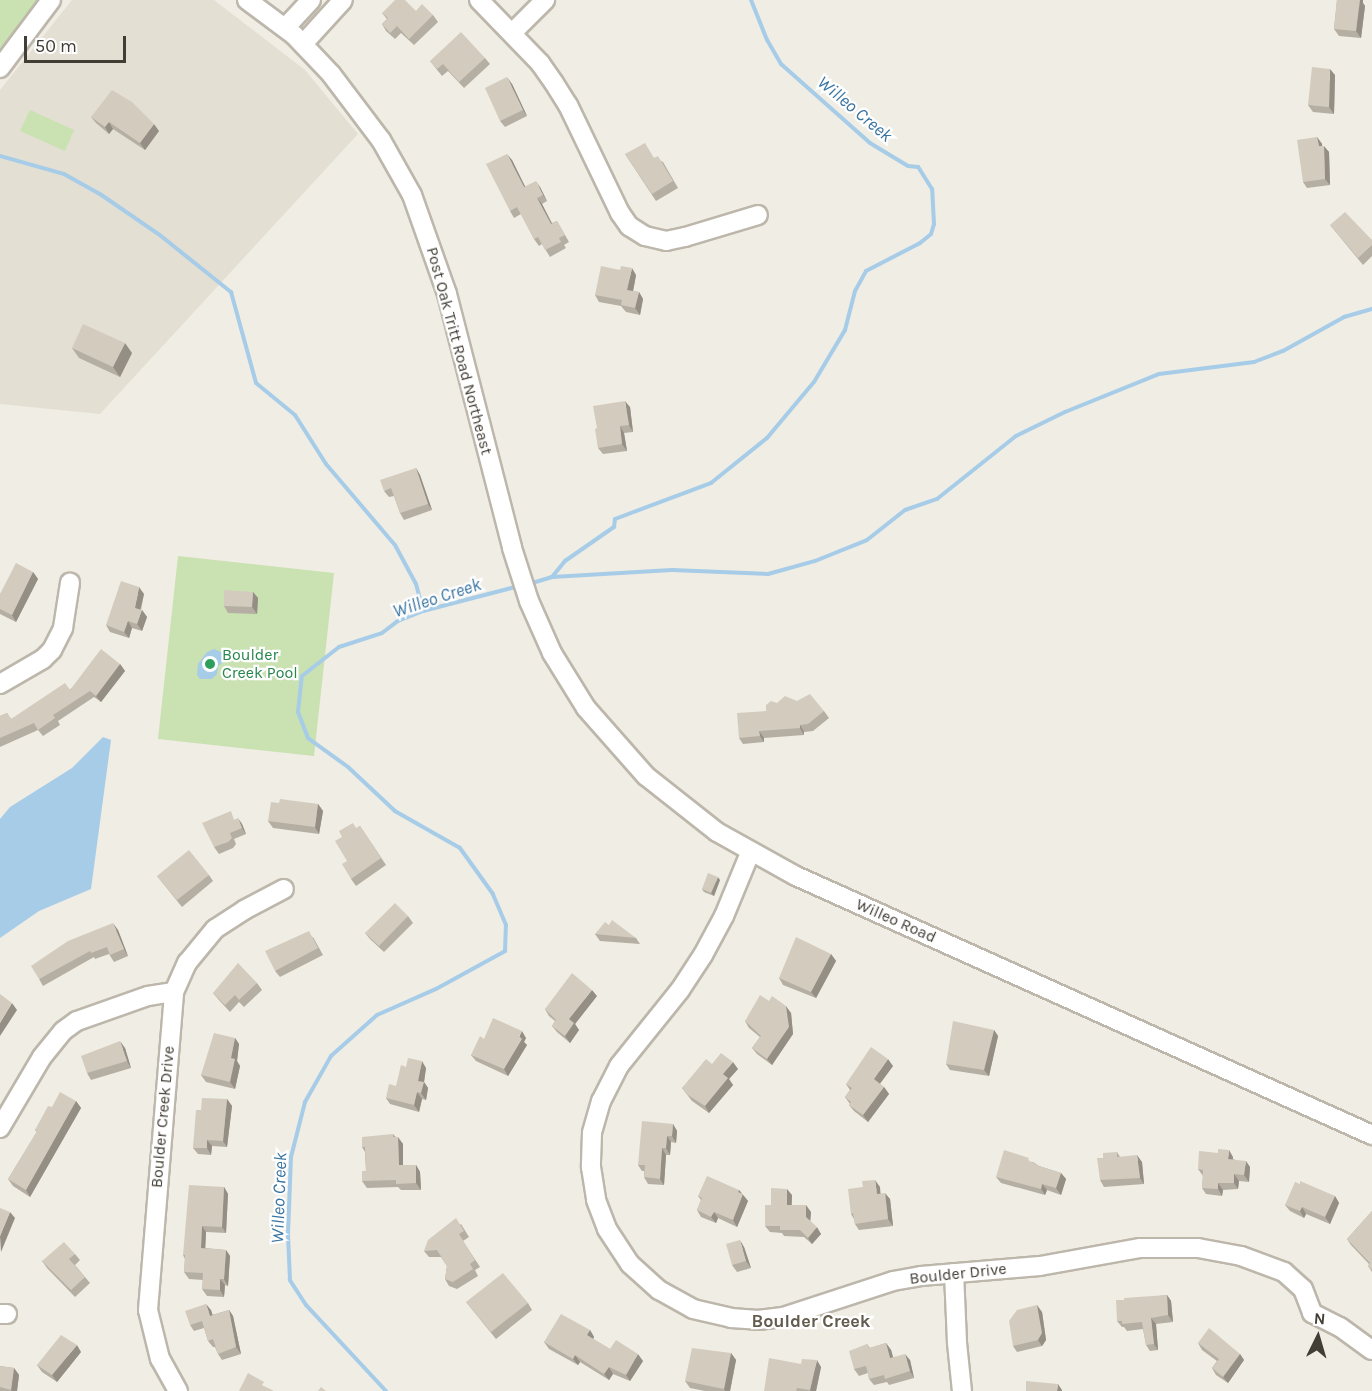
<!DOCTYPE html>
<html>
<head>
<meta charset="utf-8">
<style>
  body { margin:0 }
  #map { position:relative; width:1372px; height:1391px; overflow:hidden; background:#f0ede4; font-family:Karla,sans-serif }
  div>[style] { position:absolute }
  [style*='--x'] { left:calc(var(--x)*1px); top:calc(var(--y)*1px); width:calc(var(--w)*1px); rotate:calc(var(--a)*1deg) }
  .residential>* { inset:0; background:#e3dfd3 }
  .green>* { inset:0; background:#cae1b1 }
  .water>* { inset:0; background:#a6cce8 }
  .stream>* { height:4px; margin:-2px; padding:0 2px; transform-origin:2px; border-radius:2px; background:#a6cce8 }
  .roads { filter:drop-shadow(2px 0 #bdb7ab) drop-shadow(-2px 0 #bdb7ab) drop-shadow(0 2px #bdb7ab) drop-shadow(0 -2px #bdb7ab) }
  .minor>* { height:18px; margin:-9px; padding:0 9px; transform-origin:9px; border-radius:9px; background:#fff }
  .wall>* { inset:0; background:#b5afa3 }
  .shaded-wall>* { inset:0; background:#948e85 }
  .building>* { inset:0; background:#d3cbbe }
  .dots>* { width:16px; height:16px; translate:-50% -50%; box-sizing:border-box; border:3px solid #fff; border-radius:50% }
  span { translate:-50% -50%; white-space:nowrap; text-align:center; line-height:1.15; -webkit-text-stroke:4.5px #fff; paint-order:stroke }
  .street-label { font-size:16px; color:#423d35 }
  .leisure-label { font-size:16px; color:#27864d }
  .left { translate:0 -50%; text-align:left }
  .water-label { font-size:18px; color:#3a74a1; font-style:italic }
  .neighbourhood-label { font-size:18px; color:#635b4d; font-weight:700 }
  .north { position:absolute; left:1288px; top:1307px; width:60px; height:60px; -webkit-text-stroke:4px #fff; paint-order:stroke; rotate:5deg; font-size:16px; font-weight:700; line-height:24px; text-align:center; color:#423d35 }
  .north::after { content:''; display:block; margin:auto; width:21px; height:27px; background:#423d35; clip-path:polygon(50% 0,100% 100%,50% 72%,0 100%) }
  .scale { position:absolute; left:24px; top:36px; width:102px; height:27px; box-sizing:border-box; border:3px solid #423d35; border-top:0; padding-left:8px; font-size:18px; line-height:21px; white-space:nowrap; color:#423d35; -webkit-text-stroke:4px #fff; paint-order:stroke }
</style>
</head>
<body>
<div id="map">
  <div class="residential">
    <div style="clip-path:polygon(72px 0,214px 0,305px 70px,358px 134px,100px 414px,0 404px,0 90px)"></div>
  </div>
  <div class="green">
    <div style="clip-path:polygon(0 0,38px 0,0 54px)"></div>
    <div style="clip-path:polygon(30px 110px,74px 130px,65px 151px,20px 131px)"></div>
    <div style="clip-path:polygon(178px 556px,334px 573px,314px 756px,158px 739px)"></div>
  </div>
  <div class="water">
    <div style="clip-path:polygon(214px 649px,223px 653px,223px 662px,218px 666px,217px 674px,212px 679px,200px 679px,197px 675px,198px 664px,207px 652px)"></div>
    <div style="clip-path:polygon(103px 737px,111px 740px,91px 889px,39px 911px,0 938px,0 819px,10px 807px,72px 768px)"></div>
  </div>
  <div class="stream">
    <div style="--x:0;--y:156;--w:66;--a:15.7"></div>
    <div style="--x:64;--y:174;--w:41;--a:29.1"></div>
    <div style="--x:100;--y:194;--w:74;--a:34.5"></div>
    <div style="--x:161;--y:236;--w:90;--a:38.7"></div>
    <div style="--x:231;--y:292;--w:94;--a:74.6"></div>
    <div style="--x:256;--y:383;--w:50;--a:39.4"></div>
    <div style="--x:295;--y:415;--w:58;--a:57.7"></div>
    <div style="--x:326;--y:464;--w:106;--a:49.6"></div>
    <div style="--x:395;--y:545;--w:44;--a:61.7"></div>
    <div style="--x:416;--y:584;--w:28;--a:75"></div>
    <div style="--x:552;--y:577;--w:120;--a:-3.3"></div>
    <div style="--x:672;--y:570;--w:96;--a:2.4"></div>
    <div style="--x:768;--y:574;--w:49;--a:-15.5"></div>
    <div style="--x:815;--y:561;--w:56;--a:-22"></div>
    <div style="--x:867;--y:540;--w:48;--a:-38.3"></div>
    <div style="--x:905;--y:510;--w:34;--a:-19"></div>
    <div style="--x:937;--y:499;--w:101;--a:-38.6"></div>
    <div style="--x:1016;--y:436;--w:55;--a:-26.1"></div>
    <div style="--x:1065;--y:412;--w:101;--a:-22"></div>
    <div style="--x:1159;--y:374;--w:96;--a:-7.2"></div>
    <div style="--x:1254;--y:362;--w:31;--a:-21"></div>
    <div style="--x:1283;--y:351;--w:70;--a:-29.1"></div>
    <div style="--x:1344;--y:317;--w:29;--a:-16"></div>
    <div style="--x:529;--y:584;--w:24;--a:-17"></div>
    <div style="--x:552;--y:577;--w:21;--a:-51"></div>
    <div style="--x:565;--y:561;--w:60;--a:-34.8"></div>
    <div style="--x:614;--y:527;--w:8;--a:-83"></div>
    <div style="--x:615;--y:519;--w:103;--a:-20.6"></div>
    <div style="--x:711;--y:483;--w:72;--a:-38.8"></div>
    <div style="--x:767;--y:438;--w:73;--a:-50"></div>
    <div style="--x:814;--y:382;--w:61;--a:-59.2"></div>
    <div style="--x:845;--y:330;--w:40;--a:-75.6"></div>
    <div style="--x:855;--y:291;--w:23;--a:-61"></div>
    <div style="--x:866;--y:271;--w:61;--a:-27.4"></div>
    <div style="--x:920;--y:243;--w:14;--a:-39"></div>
    <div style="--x:931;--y:234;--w:10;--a:-73"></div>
    <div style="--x:934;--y:224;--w:35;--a:-93"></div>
    <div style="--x:932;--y:189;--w:26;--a:-122"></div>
    <div style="--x:918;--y:167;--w:10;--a:-174"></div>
    <div style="--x:908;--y:166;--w:44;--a:-148.8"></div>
    <div style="--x:870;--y:143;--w:119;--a:-138.4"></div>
    <div style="--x:781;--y:64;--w:28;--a:-120"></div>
    <div style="--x:767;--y:40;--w:43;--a:-111.8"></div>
    <div style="--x:386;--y:1391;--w:117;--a:-132.9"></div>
    <div style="--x:306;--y:1305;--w:30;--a:-123"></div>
    <div style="--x:290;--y:1280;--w:46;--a:-92.5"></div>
    <div style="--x:288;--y:1234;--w:77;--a:-87.8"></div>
    <div style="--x:291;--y:1157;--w:57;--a:-75.7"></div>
    <div style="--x:305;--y:1102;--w:53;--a:-60.5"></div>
    <div style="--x:331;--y:1056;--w:62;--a:-41.7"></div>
    <div style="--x:377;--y:1015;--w:64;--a:-23.8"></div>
    <div style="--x:436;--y:989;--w:79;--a:-28.8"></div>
    <div style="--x:505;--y:951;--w:26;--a:-88"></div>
    <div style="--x:506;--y:925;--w:34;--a:-113"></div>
    <div style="--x:493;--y:894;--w:57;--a:-125.7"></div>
    <div style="--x:460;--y:848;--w:75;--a:-150.4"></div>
    <div style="--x:395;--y:811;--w:64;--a:-136.9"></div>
    <div style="--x:348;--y:767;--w:49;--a:-144.1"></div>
    <div style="--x:308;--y:738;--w:28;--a:-111"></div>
    <div style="--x:298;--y:712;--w:36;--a:-84"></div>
    <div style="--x:302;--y:676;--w:47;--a:-38.1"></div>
    <div style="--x:339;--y:647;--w:45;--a:-18"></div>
    <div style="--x:382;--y:633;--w:20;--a:-37"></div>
    <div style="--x:398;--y:621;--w:27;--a:-22"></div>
    <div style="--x:423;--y:611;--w:99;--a:-14.6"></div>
  </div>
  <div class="roads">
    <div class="minor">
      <div style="--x:247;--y:0;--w:59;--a:36.7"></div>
      <div style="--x:294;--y:35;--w:54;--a:46.5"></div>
      <div style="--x:331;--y:74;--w:83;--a:52.9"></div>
      <div style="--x:381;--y:140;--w:63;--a:60.6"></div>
      <div style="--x:412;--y:195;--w:105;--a:70.5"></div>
      <div style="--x:447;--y:294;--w:262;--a:75.6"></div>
      <div style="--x:512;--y:548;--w:56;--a:72.2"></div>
      <div style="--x:529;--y:601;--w:57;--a:66.1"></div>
      <div style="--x:552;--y:653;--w:65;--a:58.3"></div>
      <div style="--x:586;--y:708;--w:91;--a:48.6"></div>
      <div style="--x:646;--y:776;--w:90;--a:38.3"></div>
      <div style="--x:717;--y:832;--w:90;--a:29.1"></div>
      <div style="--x:796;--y:876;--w:632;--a:24.21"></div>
      <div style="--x:479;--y:0;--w:88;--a:45.9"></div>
      <div style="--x:540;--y:63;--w:24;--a:55"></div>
      <div style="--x:554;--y:83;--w:26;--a:58"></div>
      <div style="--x:568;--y:105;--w:120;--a:64.3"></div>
      <div style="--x:620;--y:213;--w:16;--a:55"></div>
      <div style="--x:629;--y:226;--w:19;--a:32"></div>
      <div style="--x:645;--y:236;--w:22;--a:13"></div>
      <div style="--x:666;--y:241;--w:19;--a:-12"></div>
      <div style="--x:685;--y:237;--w:76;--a:-16.8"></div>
      <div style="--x:285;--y:28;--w:38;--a:-47"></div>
      <div style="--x:512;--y:33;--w:47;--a:-45"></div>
      <div style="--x:303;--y:44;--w:59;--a:-47.7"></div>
      <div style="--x:0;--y:68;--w:85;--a:-53.1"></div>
      <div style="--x:0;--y:684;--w:50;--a:-30.2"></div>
      <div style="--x:43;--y:659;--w:13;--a:-45"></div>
      <div style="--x:52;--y:650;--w:25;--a:-63"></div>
      <div style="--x:63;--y:628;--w:46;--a:-81.2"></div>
      <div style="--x:750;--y:853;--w:68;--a:112.4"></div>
      <div style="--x:724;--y:916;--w:44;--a:118.3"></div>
      <div style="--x:703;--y:955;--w:42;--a:123.3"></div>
      <div style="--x:680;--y:990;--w:97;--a:128.8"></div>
      <div style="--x:619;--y:1066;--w:39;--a:117"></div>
      <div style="--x:601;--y:1101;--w:33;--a:106"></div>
      <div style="--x:592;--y:1133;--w:34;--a:92"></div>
      <div style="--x:591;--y:1167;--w:33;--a:81"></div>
      <div style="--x:596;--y:1200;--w:31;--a:69"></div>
      <div style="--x:607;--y:1229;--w:42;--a:56.7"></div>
      <div style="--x:630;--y:1264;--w:39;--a:42"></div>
      <div style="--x:659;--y:1290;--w:39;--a:29"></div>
      <div style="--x:693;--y:1309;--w:39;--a:13"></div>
      <div style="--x:731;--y:1318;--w:27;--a:4"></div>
      <div style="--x:758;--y:1320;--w:25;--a:-7"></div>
      <div style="--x:783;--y:1317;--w:116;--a:-18.1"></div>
      <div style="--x:893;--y:1281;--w:28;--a:-10"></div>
      <div style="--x:921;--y:1276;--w:119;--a:-4.8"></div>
      <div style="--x:1040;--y:1266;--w:102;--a:-10.2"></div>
      <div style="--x:1140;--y:1248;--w:58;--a:0"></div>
      <div style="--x:1198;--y:1248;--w:44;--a:10.5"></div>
      <div style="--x:1241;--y:1256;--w:46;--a:20.4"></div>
      <div style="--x:1284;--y:1272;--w:25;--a:42"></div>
      <div style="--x:1303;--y:1289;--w:26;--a:69"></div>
      <div style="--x:1312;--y:1313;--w:31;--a:27"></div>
      <div style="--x:1340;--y:1327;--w:39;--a:36"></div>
      <div style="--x:0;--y:1128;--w:82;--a:-59.4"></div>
      <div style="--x:42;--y:1057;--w:33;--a:-51"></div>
      <div style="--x:63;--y:1031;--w:17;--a:-36"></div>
      <div style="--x:77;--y:1021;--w:75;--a:-19.4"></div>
      <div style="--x:148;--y:996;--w:26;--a:-9"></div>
      <div style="--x:954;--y:1273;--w:70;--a:87.5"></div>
      <div style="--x:957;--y:1343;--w:48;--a:84.1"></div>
      <div style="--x:0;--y:1314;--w:7;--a:0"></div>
      <div style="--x:178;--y:1391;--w:37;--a:-119"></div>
      <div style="--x:160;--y:1359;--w:50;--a:-103.8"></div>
      <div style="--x:148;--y:1310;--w:319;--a:-85.3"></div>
      <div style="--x:174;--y:992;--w:32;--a:-66"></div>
      <div style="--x:187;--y:963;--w:44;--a:-50.5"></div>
      <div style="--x:215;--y:929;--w:35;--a:-33"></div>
      <div style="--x:244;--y:910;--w:45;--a:-27.7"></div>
    </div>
  </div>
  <div class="wall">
    <div style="clip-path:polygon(1337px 0,1363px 0,1363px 3px,1365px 6px,1361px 38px,1339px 36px,1334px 29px)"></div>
    <div style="clip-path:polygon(416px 11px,433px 15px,438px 22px,414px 45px,401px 33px,395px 39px,386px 31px,382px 24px,387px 19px,382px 13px)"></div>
    <div style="clip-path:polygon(485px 58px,490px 64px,464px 88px,448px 71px,442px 76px,430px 61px)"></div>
    <div style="clip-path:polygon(1335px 75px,1334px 114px,1313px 112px,1308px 105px)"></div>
    <div style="clip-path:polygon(512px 84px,527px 116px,505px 127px,500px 121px)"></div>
    <div style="clip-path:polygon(91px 117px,159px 131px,145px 150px,113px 129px,109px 134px,96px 123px)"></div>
    <div style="clip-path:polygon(1317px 137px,1322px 144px,1322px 146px,1329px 152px,1330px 185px,1307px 188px,1303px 182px)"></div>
    <div style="clip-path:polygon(625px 154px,655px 158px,663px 162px,678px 188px,656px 201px)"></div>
    <div style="clip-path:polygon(512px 160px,525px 186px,540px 187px,547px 201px,542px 204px,552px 223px,557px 221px,569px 242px,564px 245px,566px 248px,550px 257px,542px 244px,539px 246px,534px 239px,521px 214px,514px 218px,510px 211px)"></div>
    <div style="clip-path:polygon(1330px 225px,1372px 240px,1372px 256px,1363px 265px)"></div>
    <div style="clip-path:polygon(636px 275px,633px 291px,639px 292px,643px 299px,640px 315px,626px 312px,621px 306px,599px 302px,595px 295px)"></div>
    <div style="clip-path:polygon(72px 348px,132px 353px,120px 377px,79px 358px)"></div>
    <div style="clip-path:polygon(630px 407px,633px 432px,624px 433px,627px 451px,603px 454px,598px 448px,597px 428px)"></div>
    <div style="clip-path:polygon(416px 468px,420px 475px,432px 510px,404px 520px,400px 513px,394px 496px,389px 497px,384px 491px)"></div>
    <div style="clip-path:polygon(33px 572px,38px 579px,16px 622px,0 614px,0 594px)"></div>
    <div style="clip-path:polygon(253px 592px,258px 598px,257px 614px,228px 613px,224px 606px)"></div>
    <div style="clip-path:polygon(144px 594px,141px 610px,142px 610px,147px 617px,142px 631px,132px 628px,129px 638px,110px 632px,106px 625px)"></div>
    <div style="clip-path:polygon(120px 664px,125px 671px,101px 702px,94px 697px,58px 721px,60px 725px,43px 736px,38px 730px,0 747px,0 716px,7px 713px,11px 719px)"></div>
    <div style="clip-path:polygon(777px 703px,824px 711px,829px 718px,813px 731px,804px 732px,804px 735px,764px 738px,764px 742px,743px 744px,739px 738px,766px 711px)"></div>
    <div style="clip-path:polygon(279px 803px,318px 804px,323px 811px,319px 834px,273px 828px,268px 821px)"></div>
    <div style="clip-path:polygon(236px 819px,242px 824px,246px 834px,234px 839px,236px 844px,233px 848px,219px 854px,214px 847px)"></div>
    <div style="clip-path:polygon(360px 826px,386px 865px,356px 886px,351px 879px,347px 861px,357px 828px)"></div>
    <div style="clip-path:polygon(209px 875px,213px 881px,182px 907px,157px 876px)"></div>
    <div style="clip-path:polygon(720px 880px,714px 896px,704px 892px,702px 889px)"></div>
    <div style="clip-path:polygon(408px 916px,413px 923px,384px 952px,370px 939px,365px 933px)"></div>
    <div style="clip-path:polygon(609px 925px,636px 938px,640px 944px,600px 941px,595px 934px)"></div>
    <div style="clip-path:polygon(118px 930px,128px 956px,114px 962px,109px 954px,95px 959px,94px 957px,43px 986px,39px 979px)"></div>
    <div style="clip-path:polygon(313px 937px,323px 955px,280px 977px,275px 971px)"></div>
    <div style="clip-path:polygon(831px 954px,836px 961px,816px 998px,783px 985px,779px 978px)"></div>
    <div style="clip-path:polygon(257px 983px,262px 990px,244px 1007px,239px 1002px,230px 1012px,218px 999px,213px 993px)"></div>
    <div style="clip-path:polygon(597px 996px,575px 1024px,579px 1030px,570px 1043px,557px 1032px,552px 1026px,555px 1021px,549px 1016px,545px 1009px)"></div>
    <div style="clip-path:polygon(769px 1001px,791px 1013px,793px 1034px,772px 1065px,757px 1054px,752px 1048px,760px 1037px,749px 1028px,745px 1021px)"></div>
    <div style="clip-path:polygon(994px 1030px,998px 1036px,989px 1076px,950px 1070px,946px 1064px)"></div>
    <div style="clip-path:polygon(235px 1038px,239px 1044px,237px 1061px,240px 1066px,235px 1089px,206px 1082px,201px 1075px)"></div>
    <div style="clip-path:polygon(526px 1038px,524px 1042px,527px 1045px,508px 1076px,476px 1061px,471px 1055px,484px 1039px)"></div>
    <div style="clip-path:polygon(125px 1048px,131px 1068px,91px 1080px,87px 1073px)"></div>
    <div style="clip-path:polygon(712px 1064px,738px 1069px,729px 1079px,733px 1085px,709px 1113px,692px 1101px,682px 1088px)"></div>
    <div style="clip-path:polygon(893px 1066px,880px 1084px,884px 1087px,889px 1094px,868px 1122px,854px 1111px,849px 1105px,850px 1104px,845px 1097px,850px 1090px,846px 1084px)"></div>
    <div style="clip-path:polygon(406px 1067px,426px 1068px,424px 1082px,428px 1088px,426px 1100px,422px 1099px,419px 1112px,390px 1104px,386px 1098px,396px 1086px)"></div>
    <div style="clip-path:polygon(227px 1099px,232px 1106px,227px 1147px,212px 1146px,211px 1155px,198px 1154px,193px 1148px,201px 1110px)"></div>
    <div style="clip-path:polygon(76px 1101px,81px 1108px,30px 1197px,13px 1186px,8px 1179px,37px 1132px,35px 1130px,52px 1107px)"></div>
    <div style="clip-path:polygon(673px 1124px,677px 1131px,676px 1143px,671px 1142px,670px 1155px,666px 1155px,664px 1185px,648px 1184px,644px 1177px,644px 1171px,642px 1171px,638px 1165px)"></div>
    <div style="clip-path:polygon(393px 1134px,403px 1144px,403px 1165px,416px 1165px,420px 1172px,421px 1190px,401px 1190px,398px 1187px,367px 1188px,362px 1181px,366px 1171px,365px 1152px,362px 1147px)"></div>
    <div style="clip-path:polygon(1117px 1152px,1120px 1157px,1142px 1162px,1144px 1184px,1104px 1187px,1100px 1180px,1103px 1158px)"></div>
    <div style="clip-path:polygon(1233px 1157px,1233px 1159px,1250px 1167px,1249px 1182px,1239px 1181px,1238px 1189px,1223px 1190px,1222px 1196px,1206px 1194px,1202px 1188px,1203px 1176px,1198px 1169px)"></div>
    <div style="clip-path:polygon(1033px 1162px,1039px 1166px,1061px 1173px,1066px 1179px,1061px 1195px,1047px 1190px,1045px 1195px,1001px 1183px,996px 1177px)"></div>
    <div style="clip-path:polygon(224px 1187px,228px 1194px,226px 1233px,206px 1232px,205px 1248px,226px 1250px,230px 1256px,228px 1286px,225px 1285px,224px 1297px,207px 1296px,202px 1289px,203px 1280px,189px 1279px,184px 1272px,185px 1259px,183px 1255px)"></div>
    <div style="clip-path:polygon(880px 1187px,880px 1193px,890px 1199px,893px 1226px,859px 1230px,855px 1224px,854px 1219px,851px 1214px)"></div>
    <div style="clip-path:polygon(739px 1190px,748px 1201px,737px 1227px,718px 1218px,716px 1223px,701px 1217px,697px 1210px,701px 1200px,698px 1196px)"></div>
    <div style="clip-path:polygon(792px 1195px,792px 1205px,811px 1212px,810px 1222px,821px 1234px,812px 1244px,804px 1237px,784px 1236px,782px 1233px,770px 1232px,765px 1226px,771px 1205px)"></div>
    <div style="clip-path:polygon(1335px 1196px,1339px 1203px,1330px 1224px,1306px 1214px,1304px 1218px,1290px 1211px,1285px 1205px)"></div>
    <div style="clip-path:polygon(1372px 1211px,1372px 1272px,1368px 1266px,1369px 1264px,1351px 1245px,1347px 1239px)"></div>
    <div style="clip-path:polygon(461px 1224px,469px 1237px,463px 1241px,480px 1267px,475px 1270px,478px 1276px,457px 1289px,449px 1286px,445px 1279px,447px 1266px,441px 1257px,429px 1257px,424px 1251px)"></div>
    <div style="clip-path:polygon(744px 1247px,751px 1268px,737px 1272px,732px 1265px)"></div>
    <div style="clip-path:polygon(75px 1254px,80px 1260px,75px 1265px,90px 1283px,75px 1297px,47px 1268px,42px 1261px)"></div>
    <div style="clip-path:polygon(1167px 1295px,1171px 1301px,1173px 1322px,1156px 1324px,1158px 1350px,1150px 1351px,1146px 1345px,1143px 1329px,1127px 1331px,1124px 1327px,1122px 1327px,1117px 1321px,1124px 1300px)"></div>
    <div style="clip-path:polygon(466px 1302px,528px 1303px,532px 1310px,496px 1339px)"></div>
    <div style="clip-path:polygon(211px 1310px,212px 1315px,229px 1310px,233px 1316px,241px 1354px,222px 1360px,218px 1354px,215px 1347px,213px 1347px,208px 1341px,204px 1328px,194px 1331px,190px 1325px)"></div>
    <div style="clip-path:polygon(1042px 1312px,1046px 1340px,1042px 1346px,1017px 1352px,1013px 1346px)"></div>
    <div style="clip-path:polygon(590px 1330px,594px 1337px,593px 1339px,610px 1349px,643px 1361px,630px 1381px,613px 1374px,609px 1380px,580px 1362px,578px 1365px,549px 1349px,544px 1342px)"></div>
    <div style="clip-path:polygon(886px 1343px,891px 1350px,893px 1357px,910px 1360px,914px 1378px,889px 1385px,887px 1382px,874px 1385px,869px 1379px,868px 1373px,859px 1376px,854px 1369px,867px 1344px,870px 1348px)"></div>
    <div style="clip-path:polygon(1198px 1343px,1240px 1354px,1244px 1360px,1228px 1383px,1216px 1375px,1212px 1368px,1217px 1361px,1202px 1350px)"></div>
    <div style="clip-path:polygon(81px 1352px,57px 1382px,42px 1372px,37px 1365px)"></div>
    <div style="clip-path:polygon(731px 1353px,736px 1360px,730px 1391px,705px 1391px,690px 1388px,685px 1381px)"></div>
    <div style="clip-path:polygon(801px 1364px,821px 1367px,816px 1391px,764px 1391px)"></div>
    <div style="clip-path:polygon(0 1366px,14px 1368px,19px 1375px,17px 1391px,0 1391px)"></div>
  </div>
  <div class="shaded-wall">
    <div style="clip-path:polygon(1359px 0,1363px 0,1363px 3px,1365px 6px,1361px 38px,1356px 31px)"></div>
    <div style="clip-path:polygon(1330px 69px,1335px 75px,1334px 114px,1329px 107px)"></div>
    <div style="clip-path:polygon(507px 77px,512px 84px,527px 116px,523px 110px)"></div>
    <div style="clip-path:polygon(109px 122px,113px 129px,109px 134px,105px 127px)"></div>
    <div style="clip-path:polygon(154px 124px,159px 131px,145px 150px,140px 143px)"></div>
    <div style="clip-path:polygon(1317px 137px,1322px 144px,1323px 153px,1319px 146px)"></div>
    <div style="clip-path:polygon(1324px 146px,1329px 152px,1330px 185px,1325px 179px)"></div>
    <div style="clip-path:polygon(507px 154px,512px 160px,528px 193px,524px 187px)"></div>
    <div style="clip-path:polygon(536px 181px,540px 187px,547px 201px,543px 195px)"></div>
    <div style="clip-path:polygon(537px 198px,542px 204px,555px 230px,551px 224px)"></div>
    <div style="clip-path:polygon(632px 268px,636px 275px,632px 297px,627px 290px)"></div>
    <div style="clip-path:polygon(639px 292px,643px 299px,640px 315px,635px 308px)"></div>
    <div style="clip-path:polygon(125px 343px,132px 353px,120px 377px,113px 367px)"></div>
    <div style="clip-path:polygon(625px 401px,630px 407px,633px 432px,629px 425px)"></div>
    <div style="clip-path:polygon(620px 426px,624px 433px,627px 451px,622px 444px)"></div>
    <div style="clip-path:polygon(416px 468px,420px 475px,432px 510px,428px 504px)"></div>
    <div style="clip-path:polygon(33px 572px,38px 579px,16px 622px,12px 615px)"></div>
    <div style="clip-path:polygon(139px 587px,144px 594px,139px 614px,135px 608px)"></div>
    <div style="clip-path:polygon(253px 592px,258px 598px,257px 614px,252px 607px)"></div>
    <div style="clip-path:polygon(142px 610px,147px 617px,142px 631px,137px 624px)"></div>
    <div style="clip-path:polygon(128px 621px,132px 628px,129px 638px,124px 632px)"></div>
    <div style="clip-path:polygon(120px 664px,125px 671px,101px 702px,96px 696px)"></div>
    <div style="clip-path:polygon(800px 725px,804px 732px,804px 735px,800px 728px)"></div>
    <div style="clip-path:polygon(759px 731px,764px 738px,764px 742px,760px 736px)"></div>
    <div style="clip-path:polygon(318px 804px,323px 811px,319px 834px,315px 827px)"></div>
    <div style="clip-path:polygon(238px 818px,242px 824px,246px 834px,242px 828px)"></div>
    <div style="clip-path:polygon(718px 877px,720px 880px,714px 896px,711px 893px)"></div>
    <div style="clip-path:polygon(113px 923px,118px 930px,128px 956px,124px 949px)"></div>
    <div style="clip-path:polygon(831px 954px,836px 961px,816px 998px,811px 992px)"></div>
    <div style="clip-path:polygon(592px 990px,597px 996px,575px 1024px,579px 1030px,570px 1043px,565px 1036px,569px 1019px)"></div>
    <div style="clip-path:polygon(12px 1003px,17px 1010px,0 1036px,0 1023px)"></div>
    <div style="clip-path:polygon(786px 1006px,791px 1013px,793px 1034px,772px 1065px,767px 1059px)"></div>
    <div style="clip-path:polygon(994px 1030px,998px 1036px,989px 1076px,984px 1070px)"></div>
    <div style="clip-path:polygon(522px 1031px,526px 1038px,524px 1042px,527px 1045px,508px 1076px,504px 1069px)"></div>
    <div style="clip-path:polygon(235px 1038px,239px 1044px,237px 1061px,240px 1066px,235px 1089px,230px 1082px,231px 1058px)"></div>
    <div style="clip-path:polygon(120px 1041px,125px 1048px,131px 1068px,127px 1061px)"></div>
    <div style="clip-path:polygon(888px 1059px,893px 1066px,878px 1086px,874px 1079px)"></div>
    <div style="clip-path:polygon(422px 1061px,426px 1068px,424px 1082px,428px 1088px,426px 1100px,421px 1093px,418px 1081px)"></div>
    <div style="clip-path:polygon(733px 1062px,738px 1069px,729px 1079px,733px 1085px,709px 1113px,705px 1106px,723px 1074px)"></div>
    <div style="clip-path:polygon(884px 1087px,889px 1094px,868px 1122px,863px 1115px)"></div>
    <div style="clip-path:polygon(417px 1092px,422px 1099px,419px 1112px,414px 1105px)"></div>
    <div style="clip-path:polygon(227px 1099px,232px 1106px,227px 1147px,223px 1141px)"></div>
    <div style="clip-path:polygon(76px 1101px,81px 1108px,30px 1197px,26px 1190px)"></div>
    <div style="clip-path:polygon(673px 1124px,677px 1131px,676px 1143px,672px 1136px)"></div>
    <div style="clip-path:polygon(667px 1136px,671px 1142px,670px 1155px,666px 1148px)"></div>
    <div style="clip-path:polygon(398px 1137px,403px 1144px,403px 1172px,399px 1165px)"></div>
    <div style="clip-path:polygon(207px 1140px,212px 1146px,211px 1155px,207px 1148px)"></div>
    <div style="clip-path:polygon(662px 1148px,666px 1155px,664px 1185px,660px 1179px)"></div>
    <div style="clip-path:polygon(1229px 1150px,1233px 1157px,1232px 1165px,1228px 1159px)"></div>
    <div style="clip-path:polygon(1137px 1155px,1142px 1162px,1144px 1184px,1140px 1178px)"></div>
    <div style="clip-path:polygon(1246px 1161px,1250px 1167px,1249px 1182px,1244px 1175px)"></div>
    <div style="clip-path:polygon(416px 1165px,420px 1172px,421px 1190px,416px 1183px)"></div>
    <div style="clip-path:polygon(1061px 1173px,1066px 1179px,1061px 1195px,1056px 1188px)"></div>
    <div style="clip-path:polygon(1234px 1174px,1239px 1181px,1238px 1189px,1234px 1183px)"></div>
    <div style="clip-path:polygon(875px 1180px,880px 1187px,881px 1200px,877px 1194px)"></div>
    <div style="clip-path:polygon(1218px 1183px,1223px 1190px,1222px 1196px,1218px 1189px)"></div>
    <div style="clip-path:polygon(1042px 1184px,1047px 1190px,1045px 1195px,1041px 1189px)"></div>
    <div style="clip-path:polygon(224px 1187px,228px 1194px,226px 1233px,222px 1227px)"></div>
    <div style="clip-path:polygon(787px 1189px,792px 1195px,791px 1211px,787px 1205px)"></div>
    <div style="clip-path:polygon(739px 1190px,748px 1201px,737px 1227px,733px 1220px)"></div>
    <div style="clip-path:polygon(885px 1193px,890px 1199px,893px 1226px,888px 1219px)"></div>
    <div style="clip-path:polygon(1335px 1196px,1339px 1203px,1330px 1224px,1325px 1217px)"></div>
    <div style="clip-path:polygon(806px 1205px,811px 1212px,810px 1224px,806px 1217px)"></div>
    <div style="clip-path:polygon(1302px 1207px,1306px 1214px,1304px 1218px,1300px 1211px)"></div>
    <div style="clip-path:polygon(10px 1212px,15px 1218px,1px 1252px,0 1236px)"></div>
    <div style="clip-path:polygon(714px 1212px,718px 1218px,716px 1223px,711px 1217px)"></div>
    <div style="clip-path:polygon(202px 1226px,206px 1232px,205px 1255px,201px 1248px)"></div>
    <div style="clip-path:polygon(817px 1227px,821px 1234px,812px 1244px,808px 1238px)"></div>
    <div style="clip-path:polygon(740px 1240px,744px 1247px,751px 1268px,746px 1261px)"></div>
    <div style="clip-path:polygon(226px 1250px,230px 1256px,228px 1286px,224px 1279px)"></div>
    <div style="clip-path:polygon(220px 1279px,225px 1285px,224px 1297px,220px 1290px)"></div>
    <div style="clip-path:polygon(1167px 1295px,1171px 1301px,1173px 1322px,1168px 1315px)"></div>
    <div style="clip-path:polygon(206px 1304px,211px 1310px,215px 1322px,210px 1316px)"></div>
    <div style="clip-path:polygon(1037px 1305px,1042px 1312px,1046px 1340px,1042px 1346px,1038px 1340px)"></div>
    <div style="clip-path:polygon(229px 1310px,233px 1316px,241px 1354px,236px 1347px)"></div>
    <div style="clip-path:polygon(1151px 1318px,1156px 1324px,1158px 1350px,1154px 1344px)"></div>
    <div style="clip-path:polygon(590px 1330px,594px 1337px,592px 1341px,587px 1335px)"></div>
    <div style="clip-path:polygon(886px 1343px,891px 1350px,895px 1364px,890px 1358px)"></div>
    <div style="clip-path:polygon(77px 1345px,81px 1352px,57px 1382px,52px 1375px)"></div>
    <div style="clip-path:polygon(731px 1353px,736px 1360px,730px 1391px,725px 1391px,724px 1389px)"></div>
    <div style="clip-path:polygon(638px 1354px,643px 1361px,630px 1381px,626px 1375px)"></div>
    <div style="clip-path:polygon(905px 1354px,910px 1360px,914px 1378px,910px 1371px)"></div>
    <div style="clip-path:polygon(1240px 1354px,1244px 1360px,1228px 1383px,1223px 1377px)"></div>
    <div style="clip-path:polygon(575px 1355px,580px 1362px,578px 1365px,573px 1359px)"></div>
    <div style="clip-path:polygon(817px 1360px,821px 1367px,816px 1391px,811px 1391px,810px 1390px)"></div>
    <div style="clip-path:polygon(609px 1367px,613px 1374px,609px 1380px,604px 1374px)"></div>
    <div style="clip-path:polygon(14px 1368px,19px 1375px,17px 1391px,12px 1391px,11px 1390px)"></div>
    <div style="clip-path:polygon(1058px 1384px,1062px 1390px,1062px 1391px,1057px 1391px)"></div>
  </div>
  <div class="building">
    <div style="clip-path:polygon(395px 0,405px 0,416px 11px,422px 4px,433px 15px,409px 39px,397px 26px,390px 33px,382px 24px,388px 18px,382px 13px)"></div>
    <div style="clip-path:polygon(1337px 0,1360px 0,1356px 31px,1334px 29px)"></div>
    <div style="clip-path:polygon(461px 32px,485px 58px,459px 82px,443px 64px,437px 69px,430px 61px)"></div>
    <div style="clip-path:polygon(1312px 67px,1330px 69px,1329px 107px,1308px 105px)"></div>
    <div style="clip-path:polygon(507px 77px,523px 110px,500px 121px,485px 88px)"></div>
    <div style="clip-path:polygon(112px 90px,132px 102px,154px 124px,140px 143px,109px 122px,105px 127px,91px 117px)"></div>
    <div style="clip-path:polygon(1317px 137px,1319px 146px,1324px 146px,1325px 179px,1303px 182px,1297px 140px)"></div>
    <div style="clip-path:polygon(645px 143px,654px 158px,658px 156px,673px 181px,652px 194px,625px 154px)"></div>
    <div style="clip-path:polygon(507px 154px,524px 187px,536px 181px,543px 195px,537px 198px,551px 224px,557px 221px,565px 235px,559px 238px,561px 242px,545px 250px,538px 237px,534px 239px,517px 207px,510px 211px,486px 164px)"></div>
    <div style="clip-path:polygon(1345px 212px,1372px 240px,1372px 245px,1358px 258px,1330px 225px)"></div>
    <div style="clip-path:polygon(601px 266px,620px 270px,621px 266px,632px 268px,627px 290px,639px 292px,635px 308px,621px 305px,622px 300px,595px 295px)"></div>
    <div style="clip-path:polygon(83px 324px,125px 343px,113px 367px,72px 348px)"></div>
    <div style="clip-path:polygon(625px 401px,629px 425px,620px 426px,622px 444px,598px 448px,595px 429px,597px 428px,593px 406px)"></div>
    <div style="clip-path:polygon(416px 468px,428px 504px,400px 513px,391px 488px,384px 491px,380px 480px)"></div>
    <div style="clip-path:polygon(16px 563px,33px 572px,12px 615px,0 609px,0 594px)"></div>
    <div style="clip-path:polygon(121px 581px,139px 587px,135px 608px,142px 610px,137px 624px,128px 621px,124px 632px,106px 625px)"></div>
    <div style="clip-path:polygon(224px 590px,253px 592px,252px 607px,224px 606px)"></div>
    <div style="clip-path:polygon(101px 649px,120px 664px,96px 696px,90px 691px,53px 715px,55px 718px,38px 730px,34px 723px,0 738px,0 716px,7px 713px,11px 719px,65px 683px,70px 690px)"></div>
    <div style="clip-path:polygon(810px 694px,824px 711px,808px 724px,800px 725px,800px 728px,759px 731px,760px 736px,739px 738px,737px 713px,766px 711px,766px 705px,771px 701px,777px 703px,785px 696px,797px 701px)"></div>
    <div style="clip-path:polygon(280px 799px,318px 804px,315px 827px,268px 821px,271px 802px,279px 803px)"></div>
    <div style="clip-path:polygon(231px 811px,234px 820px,238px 818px,242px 828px,230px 833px,232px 838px,228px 842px,214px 847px,202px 823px)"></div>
    <div style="clip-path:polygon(353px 823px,356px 828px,360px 826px,381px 858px,351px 879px,342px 864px,347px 861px,335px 841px,342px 837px,339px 831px)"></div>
    <div style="clip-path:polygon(189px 850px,209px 875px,177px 900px,157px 876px)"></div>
    <div style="clip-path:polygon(708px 873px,718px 877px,711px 893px,702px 889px)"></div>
    <div style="clip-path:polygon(395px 903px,408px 916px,379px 946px,365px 933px)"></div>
    <div style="clip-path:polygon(612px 920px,636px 938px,595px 934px,605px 922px,609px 925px)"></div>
    <div style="clip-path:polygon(113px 923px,124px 949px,110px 955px,107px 947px,91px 953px,90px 951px,39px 979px,31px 966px,68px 941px)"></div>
    <div style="clip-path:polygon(309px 931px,318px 948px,275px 971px,265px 951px)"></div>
    <div style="clip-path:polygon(796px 937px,831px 954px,811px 992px,779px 978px)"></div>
    <div style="clip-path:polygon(238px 963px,257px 983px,239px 1000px,235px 995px,225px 1005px,213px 993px)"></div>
    <div style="clip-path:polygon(572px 973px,592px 990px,569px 1019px,574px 1023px,565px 1036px,552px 1026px,556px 1020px,545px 1009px)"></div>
    <div style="clip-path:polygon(0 994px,12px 1003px,0 1023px)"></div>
    <div style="clip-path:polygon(760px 995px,769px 1001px,772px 996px,786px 1006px,789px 1027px,767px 1059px,752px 1048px,761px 1036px,745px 1021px)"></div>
    <div style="clip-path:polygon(493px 1018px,522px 1031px,519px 1036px,522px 1039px,504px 1069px,471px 1055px,480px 1036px,484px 1039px)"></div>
    <div style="clip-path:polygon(953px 1021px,994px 1030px,984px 1070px,946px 1064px)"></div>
    <div style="clip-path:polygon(214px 1033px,235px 1038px,231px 1058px,235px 1059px,230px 1082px,201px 1075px)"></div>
    <div style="clip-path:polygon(120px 1041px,127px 1061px,87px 1073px,81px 1056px)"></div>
    <div style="clip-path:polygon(871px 1047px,888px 1059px,874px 1079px,884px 1087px,863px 1115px,849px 1105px,851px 1102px,845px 1097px,852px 1088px,846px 1084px)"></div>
    <div style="clip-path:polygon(721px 1053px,733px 1062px,723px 1074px,728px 1078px,705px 1106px,688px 1095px,682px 1088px,706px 1059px,712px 1064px)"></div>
    <div style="clip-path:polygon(408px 1058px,422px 1061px,418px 1081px,424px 1082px,421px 1093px,417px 1092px,414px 1105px,386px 1098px,389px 1084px,396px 1086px,401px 1065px,406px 1067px)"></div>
    <div style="clip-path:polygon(60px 1092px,76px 1101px,26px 1190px,8px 1179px,37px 1131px,35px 1130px,48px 1106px,52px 1107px)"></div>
    <div style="clip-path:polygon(202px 1098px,227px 1099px,223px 1141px,207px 1140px,207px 1148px,193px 1148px,196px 1110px,201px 1110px)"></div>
    <div style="clip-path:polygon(642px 1121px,673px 1124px,672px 1136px,667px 1136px,666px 1148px,662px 1148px,660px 1179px,644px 1177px,645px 1165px,638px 1165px)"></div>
    <div style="clip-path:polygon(393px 1134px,393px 1137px,398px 1137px,399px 1165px,416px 1165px,416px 1183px,396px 1184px,396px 1180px,362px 1181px,362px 1171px,366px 1171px,365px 1147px,362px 1147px,362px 1137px)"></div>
    <div style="clip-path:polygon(1218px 1149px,1229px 1150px,1228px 1159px,1246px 1161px,1244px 1175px,1234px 1174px,1234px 1183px,1218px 1183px,1218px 1189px,1202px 1188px,1203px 1170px,1198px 1169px,1199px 1151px,1218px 1153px)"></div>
    <div style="clip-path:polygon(1004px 1150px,1029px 1158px,1028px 1160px,1039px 1166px,1061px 1173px,1056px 1188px,1042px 1184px,1041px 1189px,996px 1177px)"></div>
    <div style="clip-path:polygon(1117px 1152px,1117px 1157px,1137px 1155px,1140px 1178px,1100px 1180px,1097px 1158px,1103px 1158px,1103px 1153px)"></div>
    <div style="clip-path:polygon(707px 1176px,739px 1190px,738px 1192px,743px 1194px,733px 1220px,714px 1212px,711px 1217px,697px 1210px,702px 1198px,698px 1196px)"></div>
    <div style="clip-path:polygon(875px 1180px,877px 1194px,885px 1193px,888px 1219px,855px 1224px,853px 1213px,851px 1214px,848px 1189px,863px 1187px,862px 1181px)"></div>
    <div style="clip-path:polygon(1300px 1181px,1335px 1196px,1325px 1217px,1302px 1207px,1300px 1211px,1285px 1205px,1295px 1182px,1300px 1184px)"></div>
    <div style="clip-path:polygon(189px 1185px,224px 1187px,222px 1227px,202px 1226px,201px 1248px,226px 1250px,224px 1279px,220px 1279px,220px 1290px,202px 1289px,203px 1273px,184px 1272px,185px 1255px,183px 1255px)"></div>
    <div style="clip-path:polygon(771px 1188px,787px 1189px,787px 1205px,806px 1205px,806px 1217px,817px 1227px,808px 1238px,800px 1230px,780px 1230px,780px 1226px,765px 1226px,765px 1205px,771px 1205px)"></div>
    <div style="clip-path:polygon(0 1208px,10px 1212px,0 1236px)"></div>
    <div style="clip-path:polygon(1372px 1211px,1372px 1270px,1368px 1266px,1370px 1263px,1347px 1239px)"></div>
    <div style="clip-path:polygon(456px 1218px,464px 1231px,459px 1234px,475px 1260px,470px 1264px,473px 1269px,453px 1282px,445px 1279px,447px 1266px,437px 1250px,424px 1251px,428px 1240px)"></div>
    <div style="clip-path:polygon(740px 1240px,746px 1261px,732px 1265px,726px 1244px)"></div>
    <div style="clip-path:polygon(64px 1242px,75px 1254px,69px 1259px,85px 1277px,71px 1290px,42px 1261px)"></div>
    <div style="clip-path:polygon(503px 1273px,528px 1303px,491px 1332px,466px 1302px)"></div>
    <div style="clip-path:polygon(1167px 1295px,1168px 1315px,1151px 1318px,1154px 1344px,1146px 1345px,1142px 1322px,1122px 1324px,1122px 1321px,1117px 1321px,1116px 1300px,1124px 1300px,1124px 1298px)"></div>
    <div style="clip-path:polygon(206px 1304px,210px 1316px,229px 1310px,236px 1347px,218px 1354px,213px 1339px,208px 1341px,202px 1321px,190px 1325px,185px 1311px)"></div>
    <div style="clip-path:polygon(1037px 1305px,1042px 1333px,1038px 1340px,1013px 1346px,1009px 1321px,1017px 1310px)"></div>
    <div style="clip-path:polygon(561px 1314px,590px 1330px,587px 1335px,610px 1349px,616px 1340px,638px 1354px,626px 1375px,609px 1367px,604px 1374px,575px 1355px,573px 1359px,544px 1342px)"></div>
    <div style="clip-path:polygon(1209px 1328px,1240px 1354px,1223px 1377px,1212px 1368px,1219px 1359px,1198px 1343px)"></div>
    <div style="clip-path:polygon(61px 1335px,77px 1345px,52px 1375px,37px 1365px)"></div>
    <div style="clip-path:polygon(886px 1343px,890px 1358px,905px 1354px,910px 1371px,885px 1379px,884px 1375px,869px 1379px,866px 1366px,854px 1369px,849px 1351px,867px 1344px,869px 1348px)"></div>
    <div style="clip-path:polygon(692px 1348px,731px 1353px,724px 1389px,685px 1381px)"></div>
    <div style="clip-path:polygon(769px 1358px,801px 1364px,802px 1359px,817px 1360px,810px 1390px,797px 1388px,796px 1391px,764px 1391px)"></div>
    <div style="clip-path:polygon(0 1366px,14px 1368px,11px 1390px,0 1387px)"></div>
    <div style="clip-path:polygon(248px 1373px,264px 1382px,262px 1385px,274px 1391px,239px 1391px)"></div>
    <div style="clip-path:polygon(1026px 1381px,1058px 1384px,1057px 1391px,1026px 1391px)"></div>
    <div style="clip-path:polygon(321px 1387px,326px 1391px,318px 1391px)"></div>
  </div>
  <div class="dots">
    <div style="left:210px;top:664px;background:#2e9e5b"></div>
  </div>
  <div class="street-label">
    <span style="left:459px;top:351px;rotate:75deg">Post Oak Tritt Road Northeast</span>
    <span style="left:896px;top:921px;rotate:24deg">Willeo Road</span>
    <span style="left:163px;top:1117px;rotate:-85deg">Boulder Creek Drive</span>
    <span style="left:958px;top:1274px;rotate:-6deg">Boulder Drive</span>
  </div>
  <div class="leisure-label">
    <span class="left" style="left:222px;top:664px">Boulder<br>Creek Pool</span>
  </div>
  <div class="water-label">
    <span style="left:855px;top:109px;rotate:40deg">Willeo Creek</span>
    <span style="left:437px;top:598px;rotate:-18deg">Willeo Creek</span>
    <span style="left:279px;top:1198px;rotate:-88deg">Willeo Creek</span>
  </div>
  <div class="neighbourhood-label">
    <span style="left:811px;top:1321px">Boulder Creek</span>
  </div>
  <div class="north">N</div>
  <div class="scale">50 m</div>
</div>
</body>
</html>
